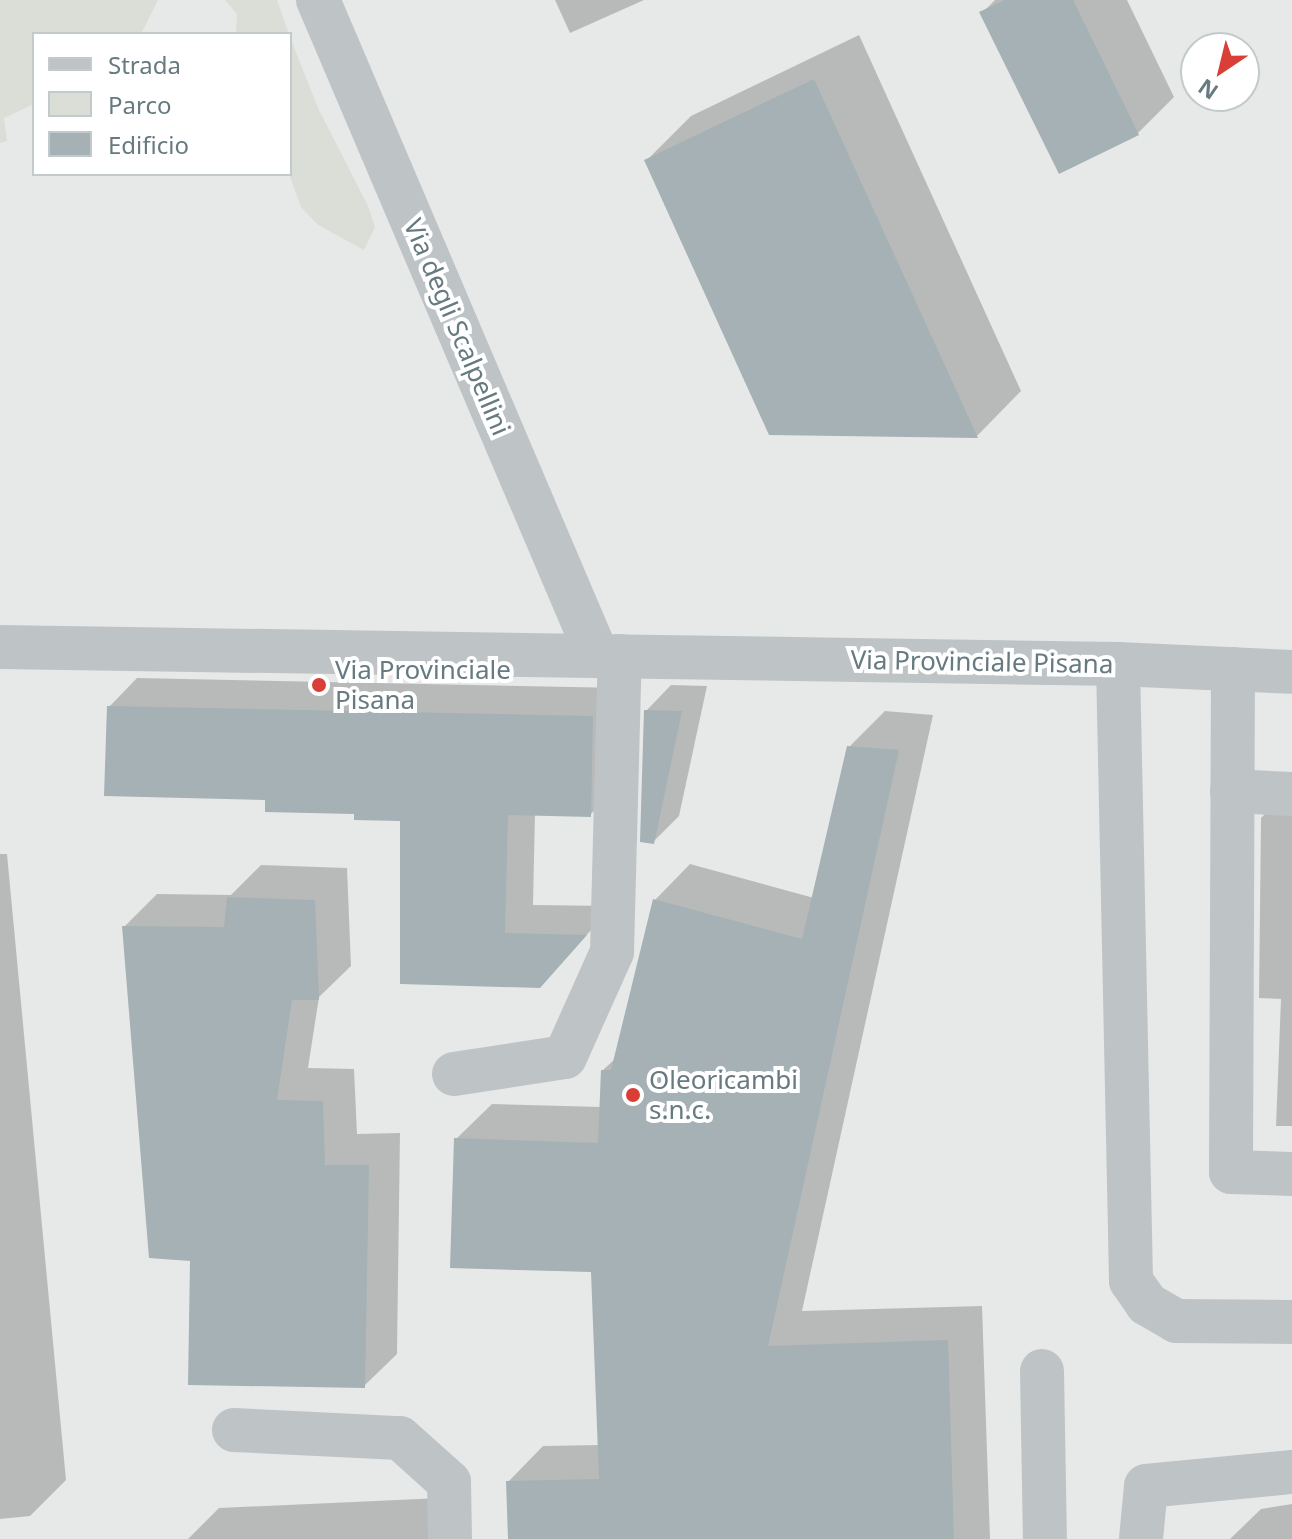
<!DOCTYPE html>
<html>
<head>
<meta charset="utf-8">
<style>
  body { margin:0 }
  #map { position:relative; width:1292px; height:1539px; overflow:hidden; background:#f9f9f7; font-family:"Noto Sans",sans-serif }
  div>[style] { position:absolute }
  [style*='--x'] { left:calc(var(--x)*1px); top:calc(var(--y)*1px); width:calc(var(--w)*1px); rotate:calc(var(--a)*1deg) }
  .built>* { inset:0; background:#e7e9e8 }
  .green>* { inset:0; background:#daded6 }
  .shadow>* { inset:0; background:#0003 }
  .building>* { inset:0; background:#a5b1b4 }
  .minor>* { height:44px; margin:-22px; padding:0 22px; transform-origin:22px; border-radius:22px; background:#bec4c6 }
  .dots>* { width:22px; height:22px; translate:-50% -50%; box-sizing:border-box; border:4px solid #fff; border-radius:50% }
  span { translate:-50% -50%; white-space:nowrap; text-align:center; line-height:1.15; -webkit-text-stroke:8px #fff; paint-order:stroke }
  .street-label { font-size:26px; color:#667a80 }
  .poi-label { font-size:26px; color:#667a80 }
  .left { translate:0 -50%; text-align:left }
  .legend { position:absolute; left:32px; top:32px; width:260px; height:144px; box-sizing:border-box; background:#fff; border:2px solid #c2cacc; margin:0; padding:10px 14px; list-style:none; font-size:24px; color:#667a80 }
  .legend li { display:flex; align-items:center; gap:16px; height:40px }
  .legend b { width:40px; border:2px solid #c2cacc }
  .north { position:absolute; left:1180px; top:32px; width:80px; height:80px; box-sizing:border-box; background:#fff; border:2px solid #c2cacc; border-radius:50%; rotate:215deg; font-size:22px; font-weight:700; line-height:32px; text-align:center; color:#667a80 }
  .north::after { content:''; display:block; margin:auto; width:28px; height:36px; background:#d93e37; clip-path:polygon(50% 0,100% 100%,50% 72%,0 100%) }
</style>
</head>
<body>
<div id="map">
  <div class="built">
    <div style="clip-path:polygon(evenodd,0 0,1292px 0,1292px 1539px,0 1539px,0 0,34px 34px,290px 34px,290px 174px,34px 174px,34px 34px,0 0,1196px 48px,1244px 48px,1244px 96px,1196px 96px,1196px 48px)"></div>
  </div>
  <div class="green">
    <div style="clip-path:polygon(0 0,158px 0,141px 34px,34px 34px,34px 104px,4px 118px,7px 141px,0 143px)"></div>
    <div style="clip-path:polygon(225px 0,277px 0,289px 34px,236px 34px,237px 14px)"></div>
    <div style="clip-path:polygon(290px 37px,318px 108px,368px 206px,375px 227px,364px 250px,318px 225px,301px 207px,289px 174px)"></div>
  </div>
  <div class="shadow">
    <div style="clip-path:polygon(555px 0,644px 0,570px 33px)"></div>
    <div style="clip-path:polygon(995px 0,1127px 0,1174px 97px,1138px 133px,982px 13px)"></div>
    <div style="clip-path:polygon(859px 35px,1021px 391px,977px 436px,646px 161px,691px 116px)"></div>
    <div style="clip-path:polygon(137px 678px,621px 688px,618px 786px,590px 815px,535px 813px,533px 905px,613px 906px,540px 986px,402px 819px,267px 798px,109px 707px)"></div>
    <div style="clip-path:polygon(671px 685px,707px 686px,679px 816px,653px 842px,646px 711px)"></div>
    <div style="clip-path:polygon(885px 711px,933px 715px,802px 1311px,982px 1306px,990px 1539px,510px 1539px,508px 1482px,543px 1446px,600px 1445px,593px 1270px,456px 1139px,492px 1104px,602px 1107px,603px 1070px,616px 1058px,655px 900px,690px 864px,814px 898px,849px 747px)"></div>
    <div style="clip-path:polygon(1292px 787px,1292px 1126px,1276px 1126px,1281px 999px,1259px 998px,1261px 818px)"></div>
    <div style="clip-path:polygon(0 854px,7px 854px,66px 1480px,30px 1516px,0 1519px)"></div>
    <div style="clip-path:polygon(261px 865px,347px 868px,351px 966px,319px 997px,308px 1068px,354px 1069px,357px 1134px,400px 1133px,397px 1354px,364px 1386px,192px 1260px,124px 927px,157px 894px,231px 895px)"></div>
    <div style="clip-path:polygon(441px 1498px,443px 1539px,188px 1539px,219px 1508px)"></div>
    <div style="clip-path:polygon(1292px 1504px,1292px 1539px,1230px 1539px,1261px 1509px)"></div>
  </div>
  <div class="building">
    <div style="clip-path:polygon(1005px 0,1073px 0,1139px 135px,1059px 174px,979px 12px)"></div>
    <div style="clip-path:polygon(814px 79px,978px 438px,769px 435px,644px 160px)"></div>
    <div style="clip-path:polygon(107px 706px,593px 716px,591px 817px,508px 815px,505px 933px,587px 935px,540px 988px,400px 984px,400px 821px,354px 820px,354px 814px,265px 812px,265px 800px,104px 796px)"></div>
    <div style="clip-path:polygon(644px 710px,682px 711px,654px 844px,640px 842px)"></div>
    <div style="clip-path:polygon(847px 746px,899px 750px,768px 1346px,948px 1340px,954px 1539px,508px 1539px,506px 1481px,599px 1479px,591px 1272px,450px 1268px,454px 1138px,598px 1143px,601px 1070px,611px 1070px,653px 899px,802px 939px)"></div>
    <div style="clip-path:polygon(227px 897px,315px 900px,319px 1000px,292px 1000px,277px 1100px,323px 1101px,325px 1165px,369px 1165px,365px 1388px,188px 1385px,190px 1261px,149px 1258px,122px 926px,224px 927px)"></div>
  </div>
  <div class="minor">
    <div style="--x:318;--y:0;--w:712;--a:66.93"></div>
    <div style="--x:0;--y:647;--w:1118;--a:0.87"></div>
    <div style="--x:1118;--y:664;--w:174;--a:2.6"></div>
    <div style="--x:1118;--y:664;--w:617;--a:88.79"></div>
    <div style="--x:1131;--y:1281;--w:28;--a:55"></div>
    <div style="--x:1147;--y:1304;--w:34;--a:30"></div>
    <div style="--x:1176;--y:1321;--w:116;--a:0.5"></div>
    <div style="--x:1233;--y:669;--w:503;--a:90.23"></div>
    <div style="--x:1231;--y:1172;--w:61;--a:1.9"></div>
    <div style="--x:1232;--y:791;--w:60;--a:2.9"></div>
    <div style="--x:454;--y:1074;--w:112;--a:-8.7"></div>
    <div style="--x:565;--y:1057;--w:115;--a:-65.9"></div>
    <div style="--x:612;--y:952;--w:296;--a:-88.5"></div>
    <div style="--x:1042;--y:1371;--w:168;--a:89"></div>
    <div style="--x:234;--y:1430;--w:166;--a:2.8"></div>
    <div style="--x:400;--y:1438;--w:66;--a:41.9"></div>
    <div style="--x:449;--y:1482;--w:57;--a:89"></div>
    <div style="--x:1141;--y:1539;--w:53;--a:-84.6"></div>
    <div style="--x:1146;--y:1486;--w:147;--a:-5.5"></div>
  </div>
  <div class="dots">
    <div style="left:319px;top:685px;background:#d93e37"></div>
    <div style="left:633px;top:1095px;background:#d93e37"></div>
  </div>
  <div class="street-label">
    <span style="left:457px;top:327px;rotate:67deg">Via degli Scalpellini</span>
    <span style="left:982px;top:662px;rotate:1deg">Via Provinciale Pisana</span>
  </div>
  <div class="poi-label">
    <span class="left" style="left:335px;top:685px">Via Provinciale<br>Pisana</span>
    <span class="left" style="left:649px;top:1095px">Oleoricambi<br>s.n.c.</span>
  </div>
  <ul class="legend">
  <li><b style="height:10px;background:#bec4c6"></b>Strada</li>
  <li><b style="height:22px;background:#daded6"></b>Parco</li>
  <li><b style="height:22px;background:#a5b1b4"></b>Edificio</li>
  </ul>
  <div class="north">N</div>
</div>
</body>
</html>
